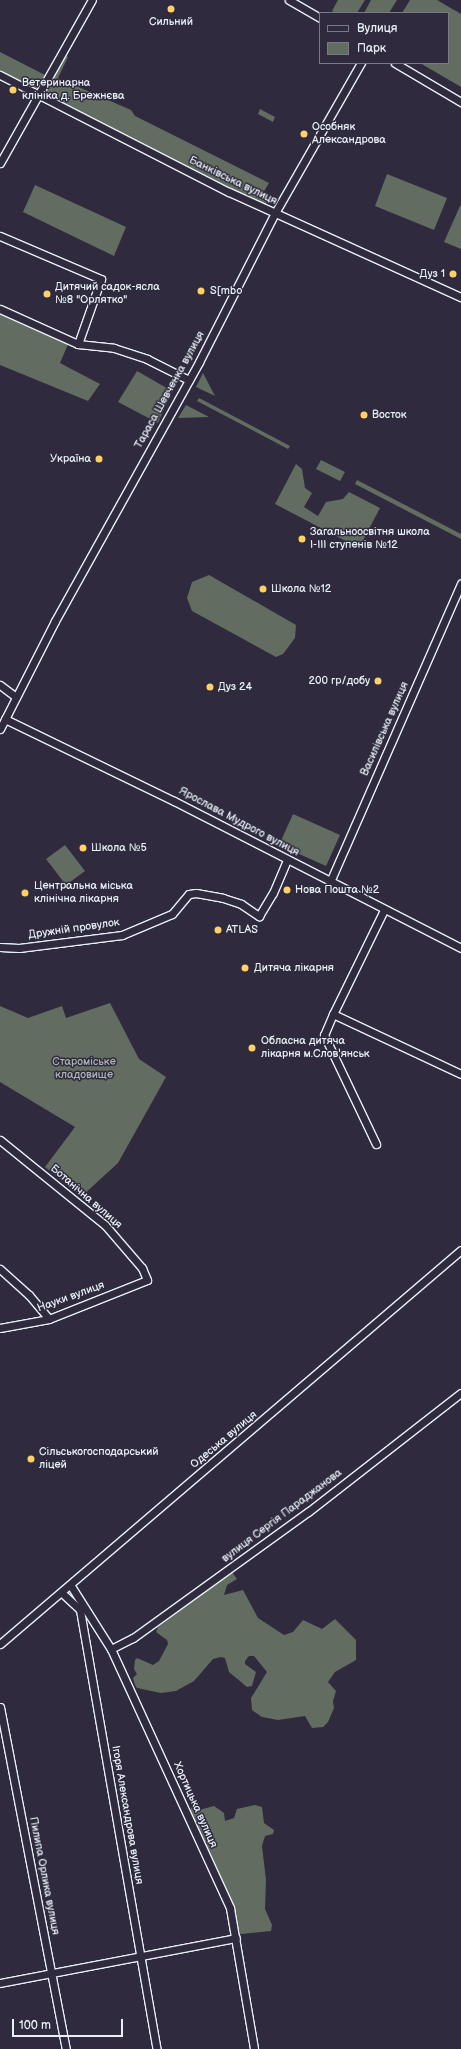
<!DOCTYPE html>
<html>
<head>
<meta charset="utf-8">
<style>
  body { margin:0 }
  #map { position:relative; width:461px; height:2049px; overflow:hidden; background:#2f2a3d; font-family:"Balsamiq Sans",sans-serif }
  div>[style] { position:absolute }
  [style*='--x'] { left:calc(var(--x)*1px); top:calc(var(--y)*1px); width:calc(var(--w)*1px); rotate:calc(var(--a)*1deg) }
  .green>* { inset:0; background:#636c60 }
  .roads { filter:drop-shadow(1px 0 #e8f1f8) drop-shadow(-1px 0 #e8f1f8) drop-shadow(0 1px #e8f1f8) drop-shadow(0 -1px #e8f1f8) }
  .minor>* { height:7px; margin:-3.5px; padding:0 3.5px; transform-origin:3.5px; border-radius:3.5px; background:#2f2a3d }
  .dots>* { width:11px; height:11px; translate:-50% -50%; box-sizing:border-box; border:2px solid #2f2a3d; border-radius:50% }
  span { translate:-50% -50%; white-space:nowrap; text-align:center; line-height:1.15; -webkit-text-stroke:3px #2f2a3d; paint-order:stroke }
  .poi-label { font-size:11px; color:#e8f1f8 }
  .left { translate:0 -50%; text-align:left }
  .right { translate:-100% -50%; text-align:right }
  .street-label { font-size:11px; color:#e8f1f8 }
  .park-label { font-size:11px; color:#acb5b4 }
  .legend { position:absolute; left:319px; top:12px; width:130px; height:52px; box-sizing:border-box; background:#2f2a3d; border:1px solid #797a88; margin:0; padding:5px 7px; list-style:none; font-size:12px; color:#e8f1f8 }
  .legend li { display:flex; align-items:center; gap:8px; height:20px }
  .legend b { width:20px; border:1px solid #797a88 }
  .scale { position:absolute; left:12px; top:2019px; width:111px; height:18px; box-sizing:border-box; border:2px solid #e8f1f8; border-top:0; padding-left:5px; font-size:12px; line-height:14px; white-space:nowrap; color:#e8f1f8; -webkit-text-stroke:3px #2f2a3d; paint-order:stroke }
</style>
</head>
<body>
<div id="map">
  <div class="green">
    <div style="clip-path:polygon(338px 0,365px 0,357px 13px,335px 13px,332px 11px)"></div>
    <div style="clip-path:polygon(371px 0,397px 0,389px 13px,364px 13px)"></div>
    <div style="clip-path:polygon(410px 0,437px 0,461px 14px,461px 87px,420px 63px,448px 63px,448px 13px,402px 13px)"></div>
    <div style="clip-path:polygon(0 52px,45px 75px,37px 91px,0 73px)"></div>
    <div style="clip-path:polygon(64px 55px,68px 57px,58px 78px,131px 110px,135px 116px,269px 183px,260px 198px,267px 202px,265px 206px,43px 93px)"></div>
    <div style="clip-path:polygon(260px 109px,275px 117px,273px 122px,258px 114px)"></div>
    <div style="clip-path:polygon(387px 174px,447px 198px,434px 230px,375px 206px)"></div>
    <div style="clip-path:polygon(35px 185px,126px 227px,114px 256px,23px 212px)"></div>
    <div style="clip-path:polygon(460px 206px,461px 206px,461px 249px,444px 242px)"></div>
    <div style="clip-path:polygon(0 312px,69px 342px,60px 363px,100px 384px,88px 401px,0 365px)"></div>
    <div style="clip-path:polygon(137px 371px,172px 391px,158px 423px,118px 402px)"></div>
    <div style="clip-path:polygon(203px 373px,215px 396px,196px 387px)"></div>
    <div style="clip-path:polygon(199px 398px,290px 446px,288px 449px,197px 401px)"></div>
    <div style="clip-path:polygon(186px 405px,209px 417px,178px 418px)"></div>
    <div style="clip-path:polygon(321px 460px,345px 472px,340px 481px,316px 469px)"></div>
    <div style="clip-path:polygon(296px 464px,302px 469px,305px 488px,312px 493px,304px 507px,318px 516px,326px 502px,343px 499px,349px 492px,380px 508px,359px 548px,275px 504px)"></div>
    <div style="clip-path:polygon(357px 480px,461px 534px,461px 539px,355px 484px)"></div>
    <div style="clip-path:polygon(209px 575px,296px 625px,295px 638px,283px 654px,276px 657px,192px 611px,187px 598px,192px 582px)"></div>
    <div style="clip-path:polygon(293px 814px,340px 835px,326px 866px,279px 845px)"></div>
    <div style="clip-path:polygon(65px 845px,85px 871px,66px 885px,46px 859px)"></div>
    <div style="clip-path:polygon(110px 1003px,139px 1059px,166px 1077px,118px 1163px,82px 1196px,45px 1167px,75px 1127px,0 1082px,0 1006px,28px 1018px,62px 1006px,66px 1018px)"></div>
    <div style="clip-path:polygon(232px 1572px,237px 1579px,227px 1585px,224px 1595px,243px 1590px,258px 1618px,284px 1635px,293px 1632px,303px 1620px,322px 1629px,335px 1619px,356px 1640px,356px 1660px,335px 1672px,328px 1682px,336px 1691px,333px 1701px,334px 1708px,328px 1722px,323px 1727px,312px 1728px,305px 1716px,278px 1720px,262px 1717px,252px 1710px,251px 1698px,267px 1672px,254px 1656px,249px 1656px,245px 1661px,245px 1664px,256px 1672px,252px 1686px,247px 1687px,229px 1672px,225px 1658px,221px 1657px,213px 1659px,194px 1681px,176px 1691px,161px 1693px,137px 1688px,135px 1685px,133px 1678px,137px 1674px,134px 1669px,135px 1660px,137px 1658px,153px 1665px,159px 1661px,168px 1644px,167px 1640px,156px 1632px,158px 1627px)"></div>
    <div style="clip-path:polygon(255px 1805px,262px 1807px,264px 1823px,274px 1830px,273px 1834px,265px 1836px,262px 1846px,266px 1880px,265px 1909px,272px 1925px,271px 1931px,241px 1934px,237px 1931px,190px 1810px,192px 1807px,199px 1810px,214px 1806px,224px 1813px,225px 1821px,234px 1818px,237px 1809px)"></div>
  </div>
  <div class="roads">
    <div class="minor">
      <div style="--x:289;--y:0;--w:36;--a:30"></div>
      <div style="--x:395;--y:63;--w:77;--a:30.6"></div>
      <div style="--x:0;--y:75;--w:257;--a:27.1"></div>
      <div style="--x:229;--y:192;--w:255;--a:24.4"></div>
      <div style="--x:0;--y:163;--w:187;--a:-60.6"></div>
      <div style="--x:0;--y:236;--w:110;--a:23.1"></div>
      <div style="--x:101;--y:279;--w:69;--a:109.5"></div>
      <div style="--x:78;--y:344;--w:36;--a:6"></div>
      <div style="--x:114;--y:348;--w:35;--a:18"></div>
      <div style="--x:147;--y:359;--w:47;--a:26.6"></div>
      <div style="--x:0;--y:309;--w:85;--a:24.2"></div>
      <div style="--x:0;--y:685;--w:20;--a:37"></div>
      <div style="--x:5;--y:719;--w:188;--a:25.9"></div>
      <div style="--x:174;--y:801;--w:322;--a:27.1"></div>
      <div style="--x:0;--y:729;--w:121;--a:-63"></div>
      <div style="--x:55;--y:621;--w:296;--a:-60.9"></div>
      <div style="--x:199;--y:362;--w:167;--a:-63"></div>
      <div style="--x:275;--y:213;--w:173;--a:-60.2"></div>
      <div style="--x:330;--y:882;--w:326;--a:-66.3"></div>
      <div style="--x:384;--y:910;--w:116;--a:116.1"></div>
      <div style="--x:333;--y:1014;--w:141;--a:25.1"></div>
      <div style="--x:0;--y:947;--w:19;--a:3"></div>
      <div style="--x:19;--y:948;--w:104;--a:-7.2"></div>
      <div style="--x:122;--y:935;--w:54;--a:-22.8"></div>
      <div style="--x:172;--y:914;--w:26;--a:-50"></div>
      <div style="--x:189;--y:894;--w:7;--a:-8"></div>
      <div style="--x:196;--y:893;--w:27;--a:10"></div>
      <div style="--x:223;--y:898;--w:19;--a:18"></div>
      <div style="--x:241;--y:904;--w:22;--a:34"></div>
      <div style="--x:259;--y:916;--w:27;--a:-59"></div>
      <div style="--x:273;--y:893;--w:36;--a:-67"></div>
      <div style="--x:333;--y:1014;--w:23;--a:113"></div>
      <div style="--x:324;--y:1035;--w:121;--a:64.5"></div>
      <div style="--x:0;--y:1140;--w:135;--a:39"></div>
      <div style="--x:105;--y:1225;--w:57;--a:49.3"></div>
      <div style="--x:142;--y:1268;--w:13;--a:67"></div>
      <div style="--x:147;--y:1280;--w:105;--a:158.3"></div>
      <div style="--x:49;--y:1319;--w:50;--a:169.6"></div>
      <div style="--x:0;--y:1269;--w:39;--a:42"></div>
      <div style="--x:29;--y:1295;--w:31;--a:50"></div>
      <div style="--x:71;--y:1586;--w:75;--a:57.6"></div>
      <div style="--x:111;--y:1649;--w:285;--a:65.3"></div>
      <div style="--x:230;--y:1908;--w:143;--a:80.3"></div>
      <div style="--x:62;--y:1593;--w:25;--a:43"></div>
      <div style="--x:80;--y:1610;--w:446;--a:80.1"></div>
      <div style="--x:0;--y:1644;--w:606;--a:-40.52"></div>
      <div style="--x:111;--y:1649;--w:25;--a:-27"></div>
      <div style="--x:133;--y:1638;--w:216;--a:-35.8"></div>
      <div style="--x:308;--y:1512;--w:194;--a:-37.9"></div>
      <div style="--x:0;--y:1707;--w:348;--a:79.1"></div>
      <div style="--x:0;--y:1983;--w:240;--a:-10.8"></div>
    </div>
  </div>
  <div class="dots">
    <div style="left:171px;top:9px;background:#ffd166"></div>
    <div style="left:13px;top:90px;background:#ffd166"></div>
    <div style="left:304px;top:134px;background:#ffd166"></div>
    <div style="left:453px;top:274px;background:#ffd166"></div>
    <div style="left:201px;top:291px;background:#ffd166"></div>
    <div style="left:47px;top:294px;background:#ffd166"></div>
    <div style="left:364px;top:415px;background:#ffd166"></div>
    <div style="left:99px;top:459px;background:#ffd166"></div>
    <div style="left:302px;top:539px;background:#ffd166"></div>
    <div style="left:263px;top:589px;background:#ffd166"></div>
    <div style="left:378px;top:681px;background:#ffd166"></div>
    <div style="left:210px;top:687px;background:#ffd166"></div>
    <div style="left:83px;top:848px;background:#ffd166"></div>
    <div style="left:287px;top:890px;background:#ffd166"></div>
    <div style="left:25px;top:893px;background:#ffd166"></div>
    <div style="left:218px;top:930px;background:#ffd166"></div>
    <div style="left:245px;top:968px;background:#ffd166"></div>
    <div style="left:252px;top:1048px;background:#ffd166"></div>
    <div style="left:31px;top:1459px;background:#ffd166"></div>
  </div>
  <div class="poi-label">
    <span style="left:171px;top:22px">Сильний</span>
    <span class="left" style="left:22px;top:90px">Ветеринарна<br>клініка д. Брежнєва</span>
    <span class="left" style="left:312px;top:134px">Особняк<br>Александрова</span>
    <span class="right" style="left:445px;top:274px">Дуз 1</span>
    <span class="left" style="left:55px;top:294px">Дитячий садок-ясла<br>№8 "Орлятко"</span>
    <span class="left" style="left:210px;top:291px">S[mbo</span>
    <span class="left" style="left:372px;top:415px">Восток</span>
    <span class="right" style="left:91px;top:459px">Україна</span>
    <span class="left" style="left:310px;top:539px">Загальноосвітня школа<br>І-ІІІ ступенів №12</span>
    <span class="left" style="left:271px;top:589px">Школа №12</span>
    <span class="right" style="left:370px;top:681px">200 гр/добу</span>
    <span class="left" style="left:218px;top:687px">Дуз 24</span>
    <span class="left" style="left:91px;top:848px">Школа №5</span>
    <span class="left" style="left:34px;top:893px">Центральна міська<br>клінічна лікарня</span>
    <span class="left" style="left:295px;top:890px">Нова Пошта №2</span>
    <span class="left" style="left:226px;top:930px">ATLAS</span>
    <span class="left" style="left:254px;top:968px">Дитяча лікарня</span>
    <span class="left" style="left:261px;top:1048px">Обласна дитяча<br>лікарня м.Слов'янськ</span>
    <span class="left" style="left:39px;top:1459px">Сільськогосподарський<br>ліцей</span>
  </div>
  <div class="street-label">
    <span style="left:233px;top:181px;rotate:26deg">Банківська вулиця</span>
    <span style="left:170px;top:390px;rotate:-61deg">Тараса Шевченка вулиця</span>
    <span style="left:385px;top:729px;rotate:-66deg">Василівська вулиця</span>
    <span style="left:239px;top:822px;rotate:28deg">Ярослава Мудрого вулиця</span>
    <span style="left:74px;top:929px;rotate:-8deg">Дружній провулок</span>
    <span style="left:86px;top:1197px;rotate:41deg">Ботанічна вулиця</span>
    <span style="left:71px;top:1297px;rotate:-20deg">Науки вулиця</span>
    <span style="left:224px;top:1440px;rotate:-40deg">Одеська вулиця</span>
    <span style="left:282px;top:1516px;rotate:-37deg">вулиця Сергія Параджанова</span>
    <span style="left:195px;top:1805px;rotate:66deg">Хортицька вулиця</span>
    <span style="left:127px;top:1815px;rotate:80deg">Ігоря Александрова вулиця</span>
    <span style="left:44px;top:1876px;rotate:79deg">Пилипа Орлика вулиця</span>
  </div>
  <div class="park-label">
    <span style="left:84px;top:1069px">Староміське<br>кладовище</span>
  </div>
  <ul class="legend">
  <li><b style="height:5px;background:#2f2a3d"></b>Вулиця</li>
  <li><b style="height:11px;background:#636c60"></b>Парк</li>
  </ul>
  <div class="scale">100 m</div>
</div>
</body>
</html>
